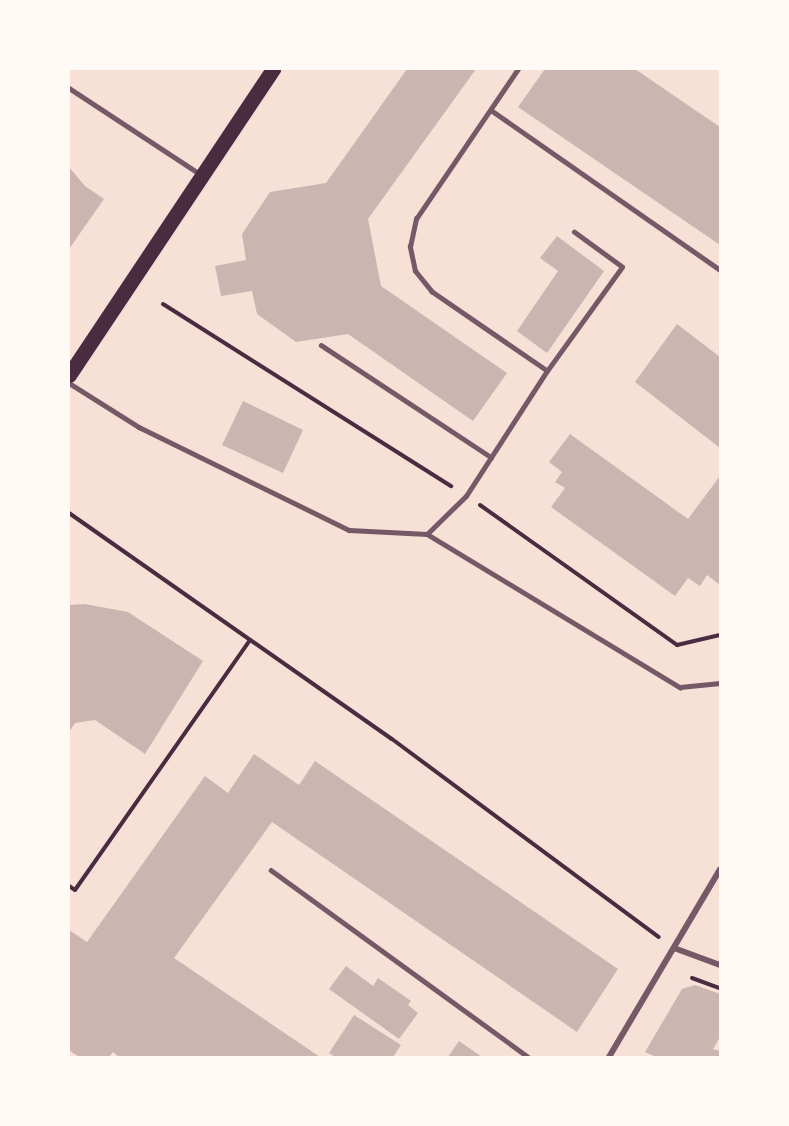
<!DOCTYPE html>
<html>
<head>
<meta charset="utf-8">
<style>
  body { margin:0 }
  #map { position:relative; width:789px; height:1126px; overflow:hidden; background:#f7e1d7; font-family:Spectral,serif }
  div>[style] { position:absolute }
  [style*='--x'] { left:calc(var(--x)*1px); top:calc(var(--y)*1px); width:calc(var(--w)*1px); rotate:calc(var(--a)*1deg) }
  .building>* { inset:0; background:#ccb4b1 }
  .path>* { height:4px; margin:-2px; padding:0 2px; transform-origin:2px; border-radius:2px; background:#4a2c40 }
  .service>* { height:4.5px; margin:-2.25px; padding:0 2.25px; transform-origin:2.25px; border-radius:2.25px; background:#755966 }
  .minor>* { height:6px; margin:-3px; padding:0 3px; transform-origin:3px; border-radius:3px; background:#755966 }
  .primary>* { height:15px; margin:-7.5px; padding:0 7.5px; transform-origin:7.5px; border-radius:7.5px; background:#4a2c40 }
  span { translate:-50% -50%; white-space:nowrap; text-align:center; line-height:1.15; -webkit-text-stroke:6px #fffaf5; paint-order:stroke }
  .frame { position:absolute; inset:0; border:70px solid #fffaf5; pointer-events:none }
</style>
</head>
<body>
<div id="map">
  <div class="building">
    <div style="clip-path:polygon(407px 69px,476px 69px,368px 219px,381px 286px,507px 373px,473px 421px,348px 334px,296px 342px,257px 314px,252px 291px,221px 296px,215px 266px,246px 260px,242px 234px,270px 192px,326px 183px)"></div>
    <div style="clip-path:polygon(545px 69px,635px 69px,720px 127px,720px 245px,518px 107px)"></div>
    <div style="clip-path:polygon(69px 167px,85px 186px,104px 199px,69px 249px)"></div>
    <div style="clip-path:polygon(557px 236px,604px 271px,547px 353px,517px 331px,558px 271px,540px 258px)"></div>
    <div style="clip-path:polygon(677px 324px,720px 357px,720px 448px,635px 382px)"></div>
    <div style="clip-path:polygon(243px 401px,303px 430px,283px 473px,222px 445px)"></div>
    <div style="clip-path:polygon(570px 434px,688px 519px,720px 476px,720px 585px,707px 575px,700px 586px,688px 578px,675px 596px,551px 507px,565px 488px,555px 482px,562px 472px,549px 462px)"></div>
    <div style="clip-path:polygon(85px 604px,128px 612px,203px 661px,145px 754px,95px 720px,75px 723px,69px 732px,69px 605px)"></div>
    <div style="clip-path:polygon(254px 754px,299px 785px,315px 761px,618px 969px,577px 1032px,272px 822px,174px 958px,320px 1057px,119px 1057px,113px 1052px,109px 1057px,79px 1057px,69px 1050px,69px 930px,87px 942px,205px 776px,228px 793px)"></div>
    <div style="clip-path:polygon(346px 966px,373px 986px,378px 978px,411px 1001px,408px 1005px,418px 1013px,399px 1039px,329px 989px)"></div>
    <div style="clip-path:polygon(695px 985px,720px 994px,720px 1037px,713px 1049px,720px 1051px,720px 1057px,656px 1057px,645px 1052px,682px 989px)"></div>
    <div style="clip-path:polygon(354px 1015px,401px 1045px,393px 1057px,335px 1057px,329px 1053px)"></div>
    <div style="clip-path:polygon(459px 1041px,482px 1057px,448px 1057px)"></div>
  </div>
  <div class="path">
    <div style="--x:163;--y:304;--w:341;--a:32.3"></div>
    <div style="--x:480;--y:505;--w:242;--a:35.4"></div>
    <div style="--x:677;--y:645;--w:44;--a:-13.1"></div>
    <div style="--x:69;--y:513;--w:394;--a:35"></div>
    <div style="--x:392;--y:739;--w:332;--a:36.6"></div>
    <div style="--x:69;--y:886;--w:7;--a:34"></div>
    <div style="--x:75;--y:890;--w:305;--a:-55"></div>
    <div style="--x:692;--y:978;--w:30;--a:20"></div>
  </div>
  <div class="service">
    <div style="--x:69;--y:88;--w:157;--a:33.3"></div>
    <div style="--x:491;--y:110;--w:279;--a:34.9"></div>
    <div style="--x:321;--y:345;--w:204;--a:33.4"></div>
    <div style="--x:547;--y:371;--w:128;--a:-54.2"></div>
    <div style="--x:622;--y:267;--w:59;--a:-143.9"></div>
    <div style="--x:69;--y:383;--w:83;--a:32.2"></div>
    <div style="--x:139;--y:427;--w:234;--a:26.1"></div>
    <div style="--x:349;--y:530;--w:78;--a:2.9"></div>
    <div style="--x:427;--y:534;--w:54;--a:-44.3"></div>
    <div style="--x:466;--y:496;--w:149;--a:-57.1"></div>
    <div style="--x:547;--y:371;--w:140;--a:-145.5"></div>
    <div style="--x:432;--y:292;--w:27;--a:-129"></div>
    <div style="--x:415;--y:271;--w:25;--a:-102"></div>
    <div style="--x:410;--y:247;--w:29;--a:-78"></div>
    <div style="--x:416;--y:219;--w:181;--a:-55.8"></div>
    <div style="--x:427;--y:534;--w:296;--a:31.2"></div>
    <div style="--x:680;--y:687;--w:40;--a:-5.7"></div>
    <div style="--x:271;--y:870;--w:318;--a:36"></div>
  </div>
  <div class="minor">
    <div style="--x:674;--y:948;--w:49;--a:20.3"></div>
    <div style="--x:609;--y:1057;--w:218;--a:-59.4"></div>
  </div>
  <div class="primary">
    <div style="--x:69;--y:375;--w:368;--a:-56.3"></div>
  </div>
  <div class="frame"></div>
</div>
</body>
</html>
